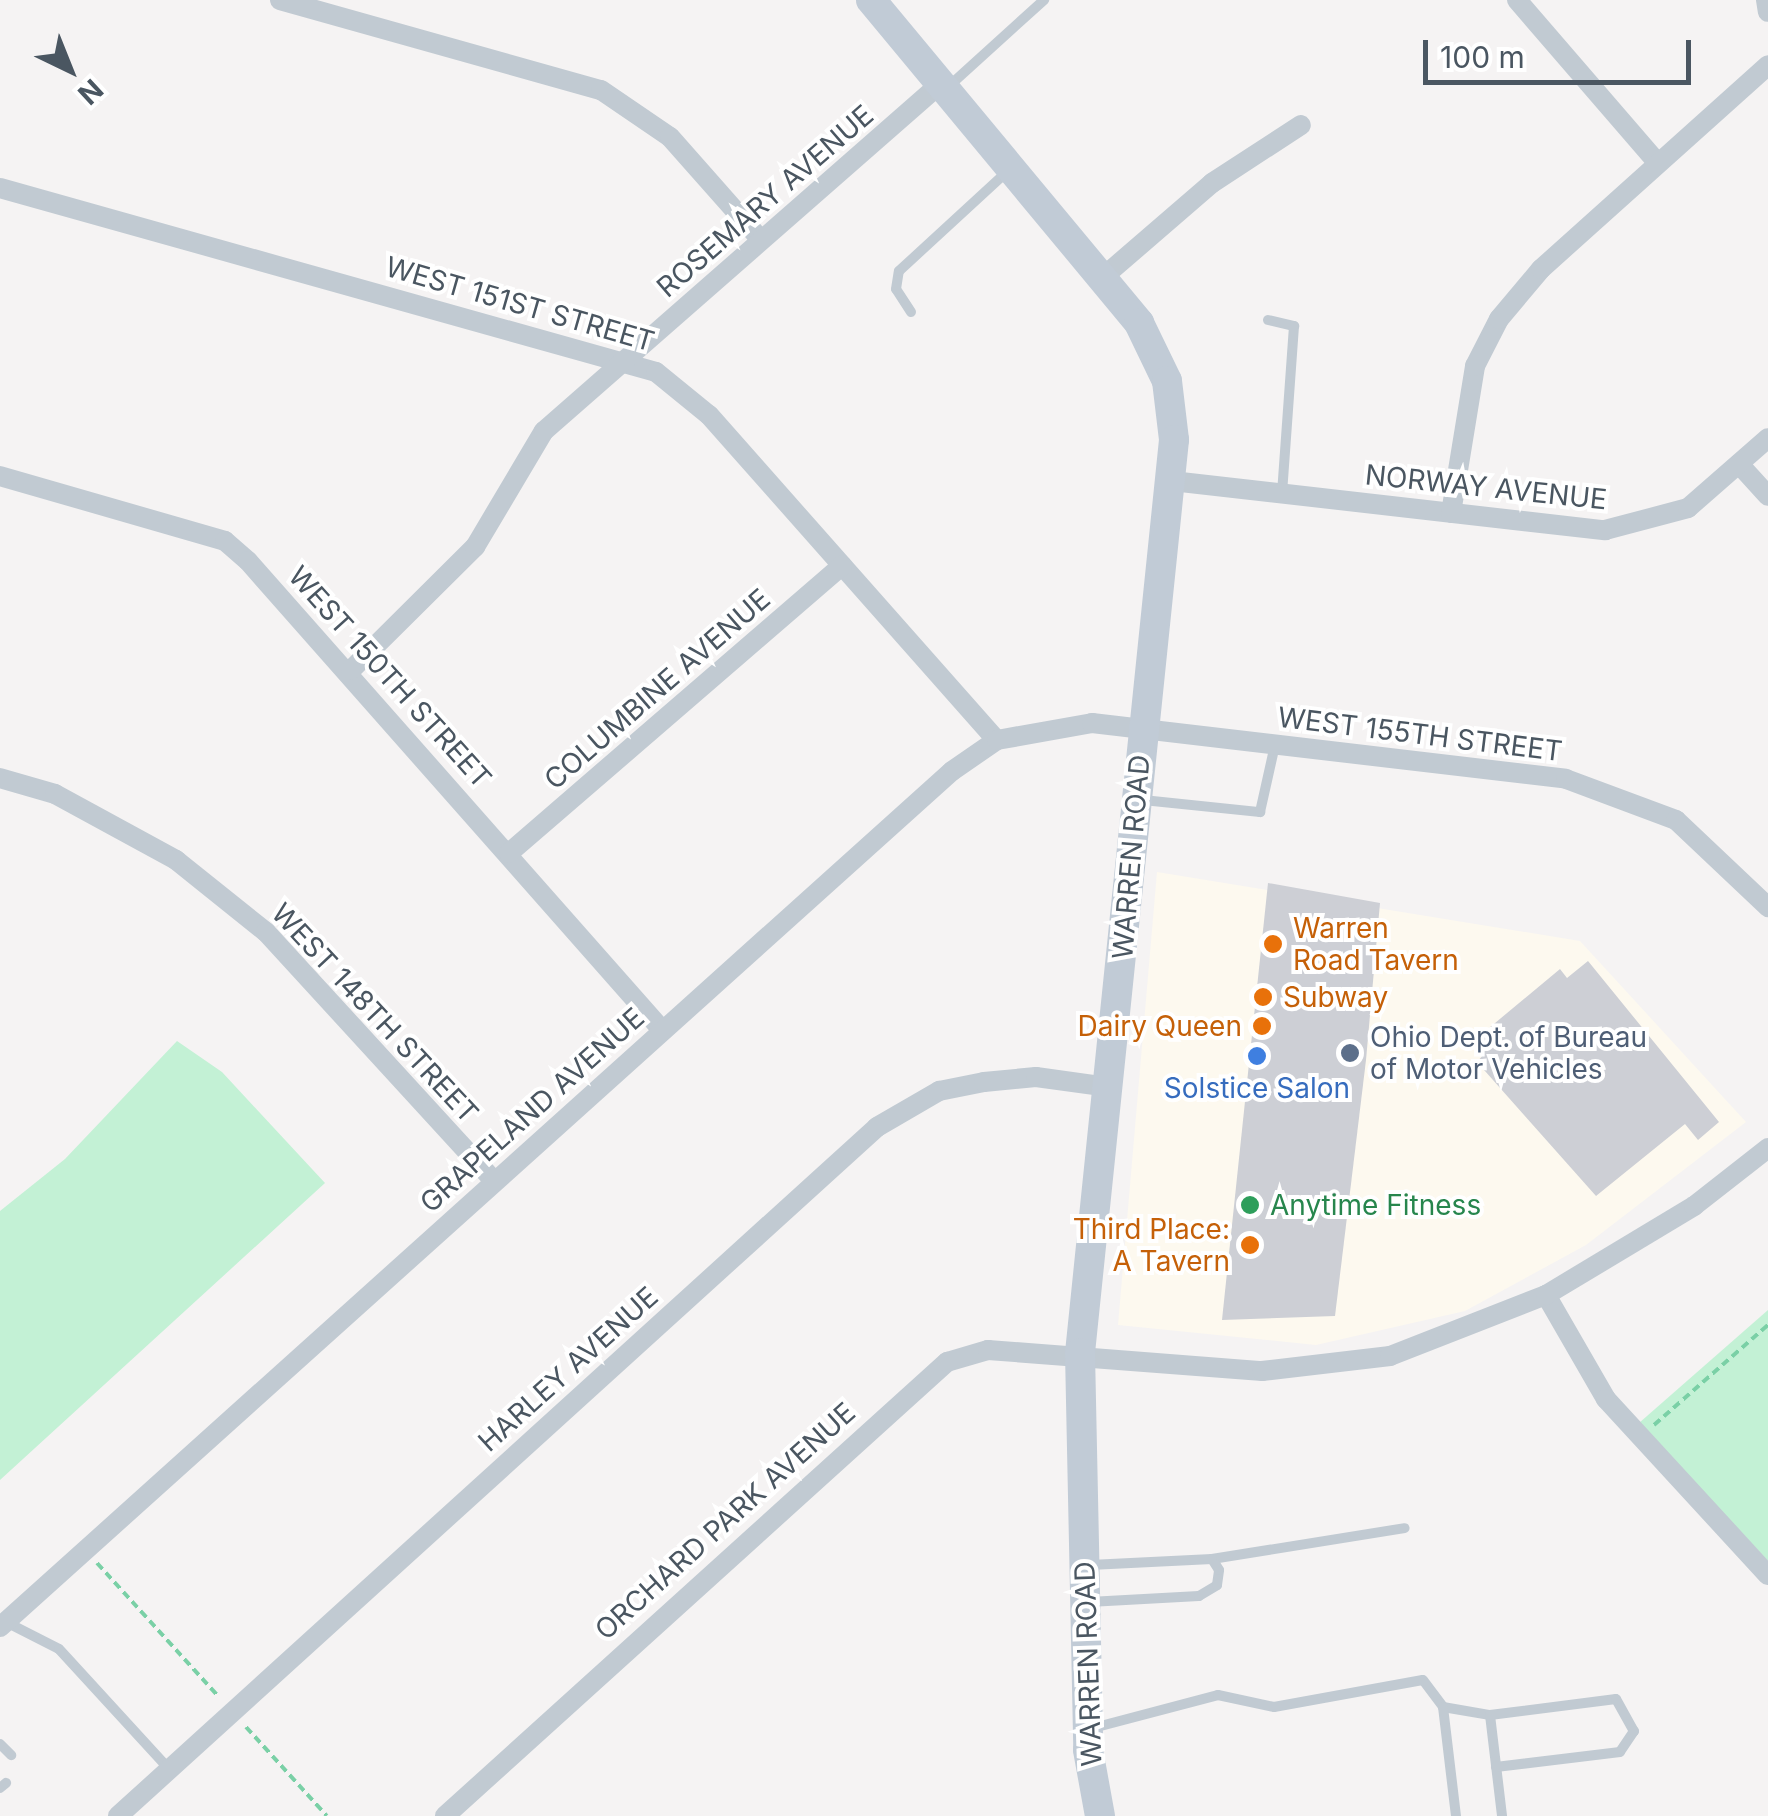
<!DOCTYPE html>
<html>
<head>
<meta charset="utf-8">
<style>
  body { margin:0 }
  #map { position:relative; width:1768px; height:1816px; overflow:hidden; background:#f5f3f3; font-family:Inter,sans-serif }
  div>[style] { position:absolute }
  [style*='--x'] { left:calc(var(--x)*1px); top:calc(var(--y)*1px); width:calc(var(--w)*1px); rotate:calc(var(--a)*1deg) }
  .commercial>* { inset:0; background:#fdf9ef }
  .green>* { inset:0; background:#c3f1d5 }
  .building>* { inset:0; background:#cdcfd5 }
  .path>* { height:4px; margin-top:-2px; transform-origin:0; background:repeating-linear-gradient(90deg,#7ad0a6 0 8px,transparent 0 13px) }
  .lane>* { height:10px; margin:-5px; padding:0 5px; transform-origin:5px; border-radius:5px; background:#c1cad2 }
  .street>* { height:20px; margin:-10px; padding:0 10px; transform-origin:10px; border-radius:10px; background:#c1cad2 }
  .secondary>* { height:30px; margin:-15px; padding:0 15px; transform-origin:15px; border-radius:15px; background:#c1cbd6 }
  .dots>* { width:28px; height:28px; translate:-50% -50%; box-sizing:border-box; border:5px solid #fff; border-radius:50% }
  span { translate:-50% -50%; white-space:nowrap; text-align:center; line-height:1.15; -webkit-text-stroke:8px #fff; paint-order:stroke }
  .street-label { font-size:28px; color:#4a5661 }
  .food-label { font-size:28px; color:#c56008 }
  .left { translate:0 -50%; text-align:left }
  .right { translate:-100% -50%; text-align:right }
  .service-label { font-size:28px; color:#4e5e75 }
  .shop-label { font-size:28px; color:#366cbe }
  .leisure-label { font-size:28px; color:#27864d }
  .north { position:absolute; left:20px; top:20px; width:100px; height:100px; -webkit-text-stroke:8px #fff; paint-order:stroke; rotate:137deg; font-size:28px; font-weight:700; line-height:40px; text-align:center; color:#4a5661 }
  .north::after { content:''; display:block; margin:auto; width:35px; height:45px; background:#4a5661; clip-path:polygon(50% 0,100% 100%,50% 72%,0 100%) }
  .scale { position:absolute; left:1423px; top:40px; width:268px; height:45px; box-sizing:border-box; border:5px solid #4a5661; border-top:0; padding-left:12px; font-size:30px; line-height:35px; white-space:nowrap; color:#4a5661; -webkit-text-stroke:8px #fff; paint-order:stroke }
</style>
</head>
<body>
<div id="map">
  <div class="commercial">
    <div style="clip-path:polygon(1157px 872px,1580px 941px,1746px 1122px,1586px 1245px,1465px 1311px,1316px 1345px,1118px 1325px)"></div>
  </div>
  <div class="green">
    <div style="clip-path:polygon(177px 1041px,222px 1072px,325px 1183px,0 1480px,0 1211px,65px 1159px)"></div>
    <div style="clip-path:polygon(1768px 1310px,1768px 1561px,1639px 1423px)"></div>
  </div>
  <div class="building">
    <div style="clip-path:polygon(1268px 883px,1380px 903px,1366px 1060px,1335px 1316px,1222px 1320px)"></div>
    <div style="clip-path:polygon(1588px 961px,1719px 1122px,1698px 1140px,1685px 1124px,1596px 1196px,1477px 1062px,1483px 1055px,1471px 1043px,1560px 969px,1567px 978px)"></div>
  </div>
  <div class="path">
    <div style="--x:1654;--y:1425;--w:152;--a:-41.3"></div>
    <div style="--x:97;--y:1563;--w:180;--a:47.7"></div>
    <div style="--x:246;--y:1727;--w:120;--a:47.7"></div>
  </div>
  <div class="lane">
    <div style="--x:948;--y:87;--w:130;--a:-42.2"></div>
    <div style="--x:911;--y:312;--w:27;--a:-123"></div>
    <div style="--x:896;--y:289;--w:18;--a:-81"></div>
    <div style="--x:899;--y:271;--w:149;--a:-42.6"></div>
    <div style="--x:1268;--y:320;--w:27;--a:13"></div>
    <div style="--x:1294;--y:326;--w:167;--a:94.1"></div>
    <div style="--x:1143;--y:800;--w:118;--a:5.9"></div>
    <div style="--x:1260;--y:812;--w:69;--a:-77.4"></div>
    <div style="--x:1212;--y:1559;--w:195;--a:-9.1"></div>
    <div style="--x:1089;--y:1602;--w:110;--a:-3.1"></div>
    <div style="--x:1199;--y:1596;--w:21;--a:-31"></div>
    <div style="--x:1217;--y:1585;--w:15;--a:-82"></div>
    <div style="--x:1219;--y:1570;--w:13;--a:-122"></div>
    <div style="--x:1212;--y:1559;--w:122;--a:177.2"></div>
    <div style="--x:6;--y:1622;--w:59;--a:27"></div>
    <div style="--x:59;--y:1649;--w:163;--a:47.5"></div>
    <div style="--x:1443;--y:1707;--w:48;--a:9.7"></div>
    <div style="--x:1490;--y:1715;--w:102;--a:83.2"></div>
    <div style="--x:1490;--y:1715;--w:127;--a:-7.2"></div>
    <div style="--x:1616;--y:1699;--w:37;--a:61"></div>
    <div style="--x:1634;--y:1731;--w:25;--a:124"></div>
    <div style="--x:1620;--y:1752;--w:125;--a:173.1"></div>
    <div style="--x:1093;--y:1728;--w:129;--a:-14.8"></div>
    <div style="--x:1218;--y:1695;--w:57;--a:12.1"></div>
    <div style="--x:1274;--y:1707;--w:151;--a:-10.3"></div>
    <div style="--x:1423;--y:1680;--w:34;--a:53"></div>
    <div style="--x:1443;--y:1707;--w:110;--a:83.2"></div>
    <div style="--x:0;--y:1744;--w:16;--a:45"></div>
    <div style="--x:0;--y:1788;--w:8;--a:-40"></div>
  </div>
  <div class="street">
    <div style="--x:280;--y:0;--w:333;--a:15.7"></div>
    <div style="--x:601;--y:90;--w:83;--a:34.3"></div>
    <div style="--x:670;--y:137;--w:137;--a:48.5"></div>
    <div style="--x:1517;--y:0;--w:214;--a:49.2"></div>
    <div style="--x:1766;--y:0;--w:12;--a:81"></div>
    <div style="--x:0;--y:188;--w:681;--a:15.67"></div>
    <div style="--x:656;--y:372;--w:68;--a:39.1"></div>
    <div style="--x:709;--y:415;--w:434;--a:48.5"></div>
    <div style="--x:1102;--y:278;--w:145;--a:-40.8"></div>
    <div style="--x:1212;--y:183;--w:106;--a:-33.1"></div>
    <div style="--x:1739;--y:464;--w:43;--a:47.8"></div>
    <div style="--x:0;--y:476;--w:234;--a:16.1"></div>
    <div style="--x:225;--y:541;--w:30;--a:41"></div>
    <div style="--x:248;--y:561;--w:626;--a:48.56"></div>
    <div style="--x:1172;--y:481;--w:436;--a:6.5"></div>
    <div style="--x:1605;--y:530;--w:86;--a:-14.8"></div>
    <div style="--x:1688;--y:508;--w:106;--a:-41.2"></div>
    <div style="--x:1451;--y:513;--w:149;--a:-80.7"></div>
    <div style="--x:1475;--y:366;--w:53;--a:-62.9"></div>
    <div style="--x:1499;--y:319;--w:65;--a:-50"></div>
    <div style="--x:1541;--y:269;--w:305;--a:-41.9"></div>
    <div style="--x:351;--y:670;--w:175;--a:-44.8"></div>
    <div style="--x:475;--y:547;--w:135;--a:-59.3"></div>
    <div style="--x:544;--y:431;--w:525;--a:-41.22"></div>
    <div style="--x:0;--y:778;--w:57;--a:16.2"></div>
    <div style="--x:55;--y:794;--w:138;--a:28.6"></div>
    <div style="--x:176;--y:860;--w:115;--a:38.7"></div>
    <div style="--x:266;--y:932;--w:336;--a:47.5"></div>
    <div style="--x:509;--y:853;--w:440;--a:-40.8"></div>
    <div style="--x:1546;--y:1295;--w:120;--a:60"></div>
    <div style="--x:1606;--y:1399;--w:239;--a:47.4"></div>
    <div style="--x:0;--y:1627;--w:1280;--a:-41.96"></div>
    <div style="--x:952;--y:771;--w:55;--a:-34.6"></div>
    <div style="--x:997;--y:740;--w:97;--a:-10.1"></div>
    <div style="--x:1092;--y:723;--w:477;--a:6.7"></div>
    <div style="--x:1566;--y:779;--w:117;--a:20.4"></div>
    <div style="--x:1676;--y:820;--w:127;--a:43.4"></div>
    <div style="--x:118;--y:1816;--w:1025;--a:-42.23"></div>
    <div style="--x:877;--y:1127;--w:72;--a:-30.1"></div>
    <div style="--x:939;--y:1091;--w:46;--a:-11.3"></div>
    <div style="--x:984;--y:1082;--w:52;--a:-5.5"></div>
    <div style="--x:1036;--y:1077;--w:74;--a:7.8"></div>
    <div style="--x:445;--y:1816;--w:677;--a:-42.13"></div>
    <div style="--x:947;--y:1362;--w:43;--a:-16.3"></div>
    <div style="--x:988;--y:1350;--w:275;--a:4.4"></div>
    <div style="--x:1262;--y:1371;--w:129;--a:-6.7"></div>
    <div style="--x:1390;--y:1356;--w:168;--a:-21.4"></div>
    <div style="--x:1546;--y:1295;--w:173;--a:-31"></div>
    <div style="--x:1694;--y:1206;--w:94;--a:-38.1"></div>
  </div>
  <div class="secondary">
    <div style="--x:871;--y:0;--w:420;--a:50.3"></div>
    <div style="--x:1139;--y:323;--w:64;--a:64.2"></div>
    <div style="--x:1167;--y:381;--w:59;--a:83.2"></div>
    <div style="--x:1174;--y:440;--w:918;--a:95.88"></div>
    <div style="--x:1080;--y:1353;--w:397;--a:88.8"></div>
    <div style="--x:1088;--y:1750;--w:67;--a:79.7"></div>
  </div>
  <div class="dots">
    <div style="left:1273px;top:944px;background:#e8710a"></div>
    <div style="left:1263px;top:997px;background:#e8710a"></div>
    <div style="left:1262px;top:1026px;background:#e8710a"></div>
    <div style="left:1350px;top:1053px;background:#5c6f8a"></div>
    <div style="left:1257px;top:1056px;background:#3f7fe0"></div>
    <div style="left:1250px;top:1205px;background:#2e9e5b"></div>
    <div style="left:1250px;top:1245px;background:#e8710a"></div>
  </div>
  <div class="street-label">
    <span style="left:765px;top:201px;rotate:-41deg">ROSEMARY AVENUE</span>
    <span style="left:520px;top:304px;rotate:16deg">WEST 151ST STREET</span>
    <span style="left:1486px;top:487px;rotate:6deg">NORWAY AVENUE</span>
    <span style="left:390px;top:677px;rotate:48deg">WEST 150TH STREET</span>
    <span style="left:657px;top:689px;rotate:-41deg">COLUMBINE AVENUE</span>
    <span style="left:1420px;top:734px;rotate:7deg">WEST 155TH STREET</span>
    <span style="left:1131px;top:857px;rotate:-85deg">WARREN ROAD</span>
    <span style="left:375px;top:1013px;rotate:47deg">WEST 148TH STREET</span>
    <span style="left:532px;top:1110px;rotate:-42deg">GRAPELAND AVENUE</span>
    <span style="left:568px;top:1369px;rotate:-42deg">HARLEY AVENUE</span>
    <span style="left:725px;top:1521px;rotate:-42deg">ORCHARD PARK AVENUE</span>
    <span style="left:1088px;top:1664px;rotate:-92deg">WARREN ROAD</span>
  </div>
  <div class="food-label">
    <span class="left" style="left:1293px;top:944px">Warren<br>Road Tavern</span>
    <span class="left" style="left:1283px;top:997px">Subway</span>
    <span class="right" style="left:1242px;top:1026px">Dairy Queen</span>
    <span class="right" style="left:1230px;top:1245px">Third Place:<br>A Tavern</span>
  </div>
  <div class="service-label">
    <span class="left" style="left:1370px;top:1053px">Ohio Dept. of Bureau<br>of Motor Vehicles</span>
  </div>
  <div class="shop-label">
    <span style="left:1257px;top:1088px">Solstice Salon</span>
  </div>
  <div class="leisure-label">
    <span class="left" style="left:1270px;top:1205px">Anytime Fitness</span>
  </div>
  <div class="north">N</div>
  <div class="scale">100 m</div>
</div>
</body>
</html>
